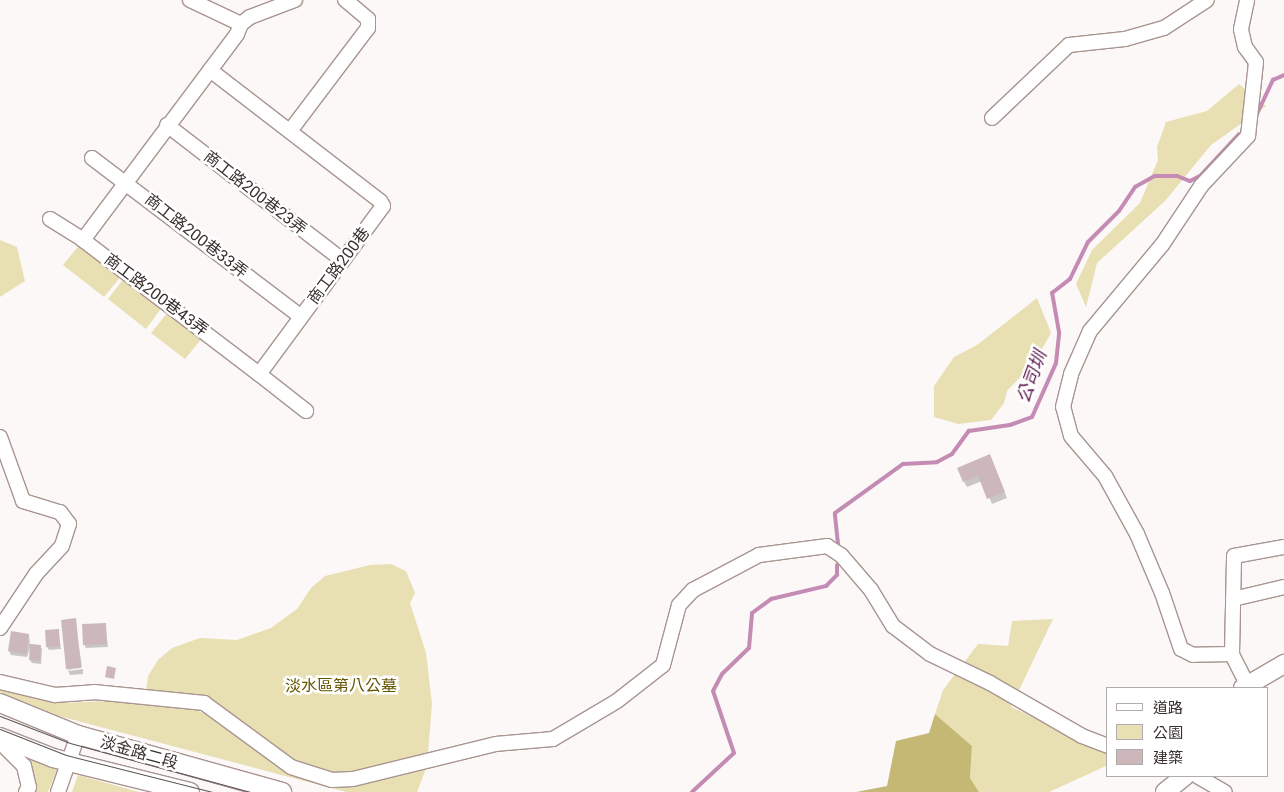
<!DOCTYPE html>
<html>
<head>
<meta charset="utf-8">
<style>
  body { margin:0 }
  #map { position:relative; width:1284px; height:792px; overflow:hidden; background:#fcf8f7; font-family:Roboto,"Noto Sans TC",sans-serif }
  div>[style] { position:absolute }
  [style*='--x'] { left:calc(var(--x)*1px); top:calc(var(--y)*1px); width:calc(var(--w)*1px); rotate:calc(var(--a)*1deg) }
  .green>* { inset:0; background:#e8dfb3 }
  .forest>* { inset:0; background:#c5b774 }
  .shadow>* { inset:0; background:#0003 }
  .stream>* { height:4px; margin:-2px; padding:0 2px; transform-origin:2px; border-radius:2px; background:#c48bb5 }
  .building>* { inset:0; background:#ccb8bb }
  .roads { filter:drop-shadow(1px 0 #a89590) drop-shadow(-1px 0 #a89590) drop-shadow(0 1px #a89590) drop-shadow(0 -1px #a89590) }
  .minor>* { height:14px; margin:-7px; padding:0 7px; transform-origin:7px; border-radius:7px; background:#fff }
  .major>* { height:18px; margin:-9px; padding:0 9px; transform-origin:9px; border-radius:9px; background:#fff }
  .tram>* { height:1px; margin:-0.5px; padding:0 0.5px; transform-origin:0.5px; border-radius:0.5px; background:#5d5554 }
  span { translate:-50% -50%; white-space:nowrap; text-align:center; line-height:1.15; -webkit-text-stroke:5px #fff; paint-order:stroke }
  .street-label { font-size:16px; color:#372f2d }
  .park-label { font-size:16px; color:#655600 }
  .water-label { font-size:18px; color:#5b174d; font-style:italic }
  .legend { position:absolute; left:1106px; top:687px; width:162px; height:90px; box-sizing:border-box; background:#fff; border:1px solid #afacab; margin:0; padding:6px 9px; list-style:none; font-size:15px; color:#372f2d }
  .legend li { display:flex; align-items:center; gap:10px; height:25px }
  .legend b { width:25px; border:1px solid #afacab }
</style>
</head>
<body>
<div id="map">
  <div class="green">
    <div style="clip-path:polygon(1239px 84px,1266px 106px,1211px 145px,1165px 201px,1097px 263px,1086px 307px,1076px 284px,1092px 250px,1140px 203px,1158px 160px,1157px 147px,1166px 122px,1207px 111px)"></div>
    <div style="clip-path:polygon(0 240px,17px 247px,25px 281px,0 297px)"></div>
    <div style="clip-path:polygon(81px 243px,122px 275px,104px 297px,63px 265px)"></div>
    <div style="clip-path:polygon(125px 277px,163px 306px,146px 329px,108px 299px)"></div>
    <div style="clip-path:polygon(1037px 298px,1051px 333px,1034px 363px,1007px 391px,1004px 403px,991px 420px,958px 424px,934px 417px,934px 386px,954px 357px,977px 345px)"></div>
    <div style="clip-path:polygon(169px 311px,203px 337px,185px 359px,151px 333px)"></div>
    <div style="clip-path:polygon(391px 564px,406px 571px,415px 593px,410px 603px,426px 653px,432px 704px,427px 766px,417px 792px,346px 792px,59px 716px,0 692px,0 688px,63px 703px,132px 700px,189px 707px,212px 717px,288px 770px,332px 776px,292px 763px,205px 699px,146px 690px,148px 676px,158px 660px,172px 648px,200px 638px,237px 640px,271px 628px,297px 609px,311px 588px,325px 576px,370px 565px)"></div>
    <div style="clip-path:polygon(1053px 619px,1011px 707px,1107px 751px,1106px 766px,1049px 792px,979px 792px,970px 778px,972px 746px,935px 714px,943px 690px,978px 644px,1008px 646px,1012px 621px)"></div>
    <div style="clip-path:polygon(26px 757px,58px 767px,48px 792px,33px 792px,31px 767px)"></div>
    <div style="clip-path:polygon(78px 775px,139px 792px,72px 792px)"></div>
  </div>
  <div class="forest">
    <div style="clip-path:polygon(935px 714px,972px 746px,970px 778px,979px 792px,856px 792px,887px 786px,896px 741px,929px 733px)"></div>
  </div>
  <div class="shadow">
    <div style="clip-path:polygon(992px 461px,1007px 498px,992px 504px,982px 481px,967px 487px,964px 482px)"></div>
    <div style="clip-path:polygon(75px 620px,82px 667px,68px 670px,63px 621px)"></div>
    <div style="clip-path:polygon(105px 624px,108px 647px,86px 648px,84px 644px)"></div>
    <div style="clip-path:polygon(58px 630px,61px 649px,49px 650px,47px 647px)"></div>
    <div style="clip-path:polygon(29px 635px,30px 645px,40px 646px,42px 649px,41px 664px,32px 663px,30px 660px,31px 645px,27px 657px,11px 655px,9px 651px)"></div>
    <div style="clip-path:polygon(83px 669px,83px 674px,70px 675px,68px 671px)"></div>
  </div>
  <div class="stream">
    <div style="--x:1257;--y:114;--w:38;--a:-65"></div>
    <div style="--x:1273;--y:80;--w:12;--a:-24"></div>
    <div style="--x:838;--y:544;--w:31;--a:-96"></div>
    <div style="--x:835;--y:513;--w:84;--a:-35.8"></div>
    <div style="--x:903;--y:464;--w:34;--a:-3"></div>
    <div style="--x:937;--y:462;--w:17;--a:-28"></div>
    <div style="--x:952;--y:454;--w:29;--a:-54"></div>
    <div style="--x:969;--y:431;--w:41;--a:-8.3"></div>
    <div style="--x:1010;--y:425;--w:23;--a:-20"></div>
    <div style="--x:1032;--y:417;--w:59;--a:-66"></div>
    <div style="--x:1056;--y:363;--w:31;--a:-84"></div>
    <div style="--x:1059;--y:332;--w:40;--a:-100"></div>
    <div style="--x:1052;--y:293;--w:23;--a:-38"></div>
    <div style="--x:1070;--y:279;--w:41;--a:-64.1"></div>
    <div style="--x:1088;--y:242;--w:44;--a:-45"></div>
    <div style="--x:1119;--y:211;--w:29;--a:-56"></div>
    <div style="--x:1135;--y:187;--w:23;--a:-29"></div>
    <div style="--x:1155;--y:176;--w:22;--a:0"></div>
    <div style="--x:1177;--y:176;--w:14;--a:21"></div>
    <div style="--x:1190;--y:181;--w:11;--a:-27"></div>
    <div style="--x:1200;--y:176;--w:57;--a:-47.1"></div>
    <div style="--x:692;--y:792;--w:57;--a:-42.9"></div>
    <div style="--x:734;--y:753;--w:65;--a:-108.7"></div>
    <div style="--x:713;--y:691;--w:19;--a:-62"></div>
    <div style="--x:722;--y:674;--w:37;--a:-44"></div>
    <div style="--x:749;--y:648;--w:35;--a:-85"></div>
    <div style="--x:752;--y:613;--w:24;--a:-36"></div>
    <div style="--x:771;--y:599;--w:57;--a:-13.3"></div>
    <div style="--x:826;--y:586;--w:16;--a:-45"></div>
    <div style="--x:837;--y:575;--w:10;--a:-90"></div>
  </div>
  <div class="building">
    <div style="clip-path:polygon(990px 454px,1005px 492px,987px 499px,978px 476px,963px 482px,957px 468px)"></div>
    <div style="clip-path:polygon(76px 618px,81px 668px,66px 669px,61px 620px)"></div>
    <div style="clip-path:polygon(106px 623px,107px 644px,83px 645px,82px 624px)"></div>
    <div style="clip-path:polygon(59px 629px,60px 646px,46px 647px,45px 630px)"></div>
    <div style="clip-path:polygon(11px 631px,29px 634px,26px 654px,8px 651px)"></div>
    <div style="clip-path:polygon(30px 644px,41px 645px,40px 661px,29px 660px)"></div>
    <div style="clip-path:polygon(107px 666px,116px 668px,114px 679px,105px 677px)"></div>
  </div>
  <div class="roads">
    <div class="minor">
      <div style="--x:190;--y:0;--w:56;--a:25.2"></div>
      <div style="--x:210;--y:70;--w:215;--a:37.6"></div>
      <div style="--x:380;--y:201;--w:6;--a:59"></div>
      <div style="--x:383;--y:206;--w:209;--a:126.4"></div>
      <div style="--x:259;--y:374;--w:60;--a:38.2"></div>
      <div style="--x:992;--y:118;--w:106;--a:-43.5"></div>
      <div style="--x:1069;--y:45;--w:56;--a:-6.1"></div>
      <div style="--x:1125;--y:39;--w:41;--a:-15.8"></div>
      <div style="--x:1164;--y:28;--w:51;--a:-33.1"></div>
      <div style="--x:167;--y:125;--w:221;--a:37.6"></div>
      <div style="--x:290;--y:131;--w:129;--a:-52.9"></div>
      <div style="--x:368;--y:28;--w:9;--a:-90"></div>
      <div style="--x:368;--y:19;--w:30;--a:-140"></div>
      <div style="--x:92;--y:158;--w:261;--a:37.2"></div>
      <div style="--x:50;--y:219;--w:39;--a:32"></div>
      <div style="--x:83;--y:240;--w:221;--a:37.3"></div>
      <div style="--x:83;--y:240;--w:257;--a:-53.2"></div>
      <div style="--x:237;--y:34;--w:11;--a:-68"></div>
      <div style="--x:241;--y:24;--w:11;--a:-38"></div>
      <div style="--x:250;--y:17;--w:48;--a:-20.7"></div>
      <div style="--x:0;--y:437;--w:68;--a:70.2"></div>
      <div style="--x:23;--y:501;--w:39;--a:17"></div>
      <div style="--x:60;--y:512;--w:15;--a:53"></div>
      <div style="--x:69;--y:524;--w:23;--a:108"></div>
      <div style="--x:62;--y:546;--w:38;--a:133"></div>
      <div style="--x:36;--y:574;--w:65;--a:123.7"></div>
      <div style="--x:1233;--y:599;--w:52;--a:-13.2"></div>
      <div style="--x:1232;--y:654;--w:39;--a:179"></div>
      <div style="--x:1193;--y:655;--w:13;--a:-153"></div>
      <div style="--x:1181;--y:649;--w:59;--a:-108.7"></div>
      <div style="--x:1162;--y:593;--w:64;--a:-113"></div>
      <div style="--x:1137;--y:534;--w:66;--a:-118.9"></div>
      <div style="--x:1105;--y:476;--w:52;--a:-130.4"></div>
      <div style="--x:1071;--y:436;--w:30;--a:-105"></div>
      <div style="--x:1063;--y:407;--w:34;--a:-76"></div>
      <div style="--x:1071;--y:374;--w:47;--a:-66.2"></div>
      <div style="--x:1090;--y:331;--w:112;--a:-50.1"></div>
      <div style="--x:1162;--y:245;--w:71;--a:-56.5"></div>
      <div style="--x:1201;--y:186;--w:69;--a:-46.8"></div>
      <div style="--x:1248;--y:136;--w:74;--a:-83.8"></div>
      <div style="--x:1256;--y:62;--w:19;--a:-126"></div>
      <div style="--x:1245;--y:47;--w:18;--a:-103"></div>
      <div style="--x:1241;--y:29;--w:30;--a:-78"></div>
      <div style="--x:0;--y:682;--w:57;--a:13.3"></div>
      <div style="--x:55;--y:695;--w:39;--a:-4"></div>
      <div style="--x:94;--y:692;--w:111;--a:5.7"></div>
      <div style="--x:204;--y:703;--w:108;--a:36.3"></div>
      <div style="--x:291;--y:767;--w:43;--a:17.6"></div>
      <div style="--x:332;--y:780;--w:21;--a:-3"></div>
      <div style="--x:353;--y:779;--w:147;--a:-13.8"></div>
      <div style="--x:496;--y:744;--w:57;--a:-5"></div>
      <div style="--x:553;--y:739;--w:74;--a:-30.7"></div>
      <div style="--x:617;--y:701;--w:58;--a:-38"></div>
      <div style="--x:663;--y:665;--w:62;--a:-75.1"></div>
      <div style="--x:679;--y:605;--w:21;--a:-47"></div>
      <div style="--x:693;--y:590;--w:75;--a:-27.9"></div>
      <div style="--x:759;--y:555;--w:69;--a:-7.5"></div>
      <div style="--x:827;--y:546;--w:17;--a:33"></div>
      <div style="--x:841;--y:555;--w:46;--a:49.4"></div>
      <div style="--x:871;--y:590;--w:42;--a:58.6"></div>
      <div style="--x:893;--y:626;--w:46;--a:37.1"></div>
      <div style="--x:930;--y:654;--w:67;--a:25.8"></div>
      <div style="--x:990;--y:683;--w:106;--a:29.9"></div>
      <div style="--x:1082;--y:736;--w:28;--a:21"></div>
      <div style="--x:1247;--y:684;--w:34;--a:-117"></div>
      <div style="--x:1232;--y:654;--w:98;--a:-88.8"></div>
      <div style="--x:1234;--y:556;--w:51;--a:-10.2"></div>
      <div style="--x:0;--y:742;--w:34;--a:45"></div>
      <div style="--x:24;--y:766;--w:22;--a:77"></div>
      <div style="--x:29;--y:787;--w:6;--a:121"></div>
      <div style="--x:1197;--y:776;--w:32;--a:30"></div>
      <div style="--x:58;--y:792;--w:60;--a:-70.7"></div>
    </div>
    <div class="major">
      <div style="--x:1243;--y:688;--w:48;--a:-30.3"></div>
      <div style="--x:0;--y:703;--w:84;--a:22.3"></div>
      <div style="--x:78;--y:735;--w:212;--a:15.6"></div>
      <div style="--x:0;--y:737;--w:57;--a:21.6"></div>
      <div style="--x:53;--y:758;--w:141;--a:13.9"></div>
      <div style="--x:1165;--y:792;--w:26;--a:-39"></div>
    </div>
  </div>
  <div class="tram">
    <div style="--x:0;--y:716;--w:75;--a:21.1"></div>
    <div style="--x:70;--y:743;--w:187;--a:15.2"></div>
    <div style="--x:0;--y:729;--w:71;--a:21.5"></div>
    <div style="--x:66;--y:755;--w:151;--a:14.2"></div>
  </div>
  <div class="street-label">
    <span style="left:255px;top:193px;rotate:38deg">商工路200巷23弄</span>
    <span style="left:196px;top:236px;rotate:38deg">商工路200巷33弄</span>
    <span style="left:339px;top:266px;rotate:-53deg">商工路200巷</span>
    <span style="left:156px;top:295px;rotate:37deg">商工路200巷43弄</span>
    <span style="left:139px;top:753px;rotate:16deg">淡金路二段</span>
  </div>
  <div class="park-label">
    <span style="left:341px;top:686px">淡水區第八公墓</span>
  </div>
  <div class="water-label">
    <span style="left:1032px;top:377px;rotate:-70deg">公司圳</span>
  </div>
  <ul class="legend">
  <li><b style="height:6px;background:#fff"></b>道路</li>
  <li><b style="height:14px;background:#e8dfb3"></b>公園</li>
  <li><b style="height:14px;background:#ccb8bb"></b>建築</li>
  </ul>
</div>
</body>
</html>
